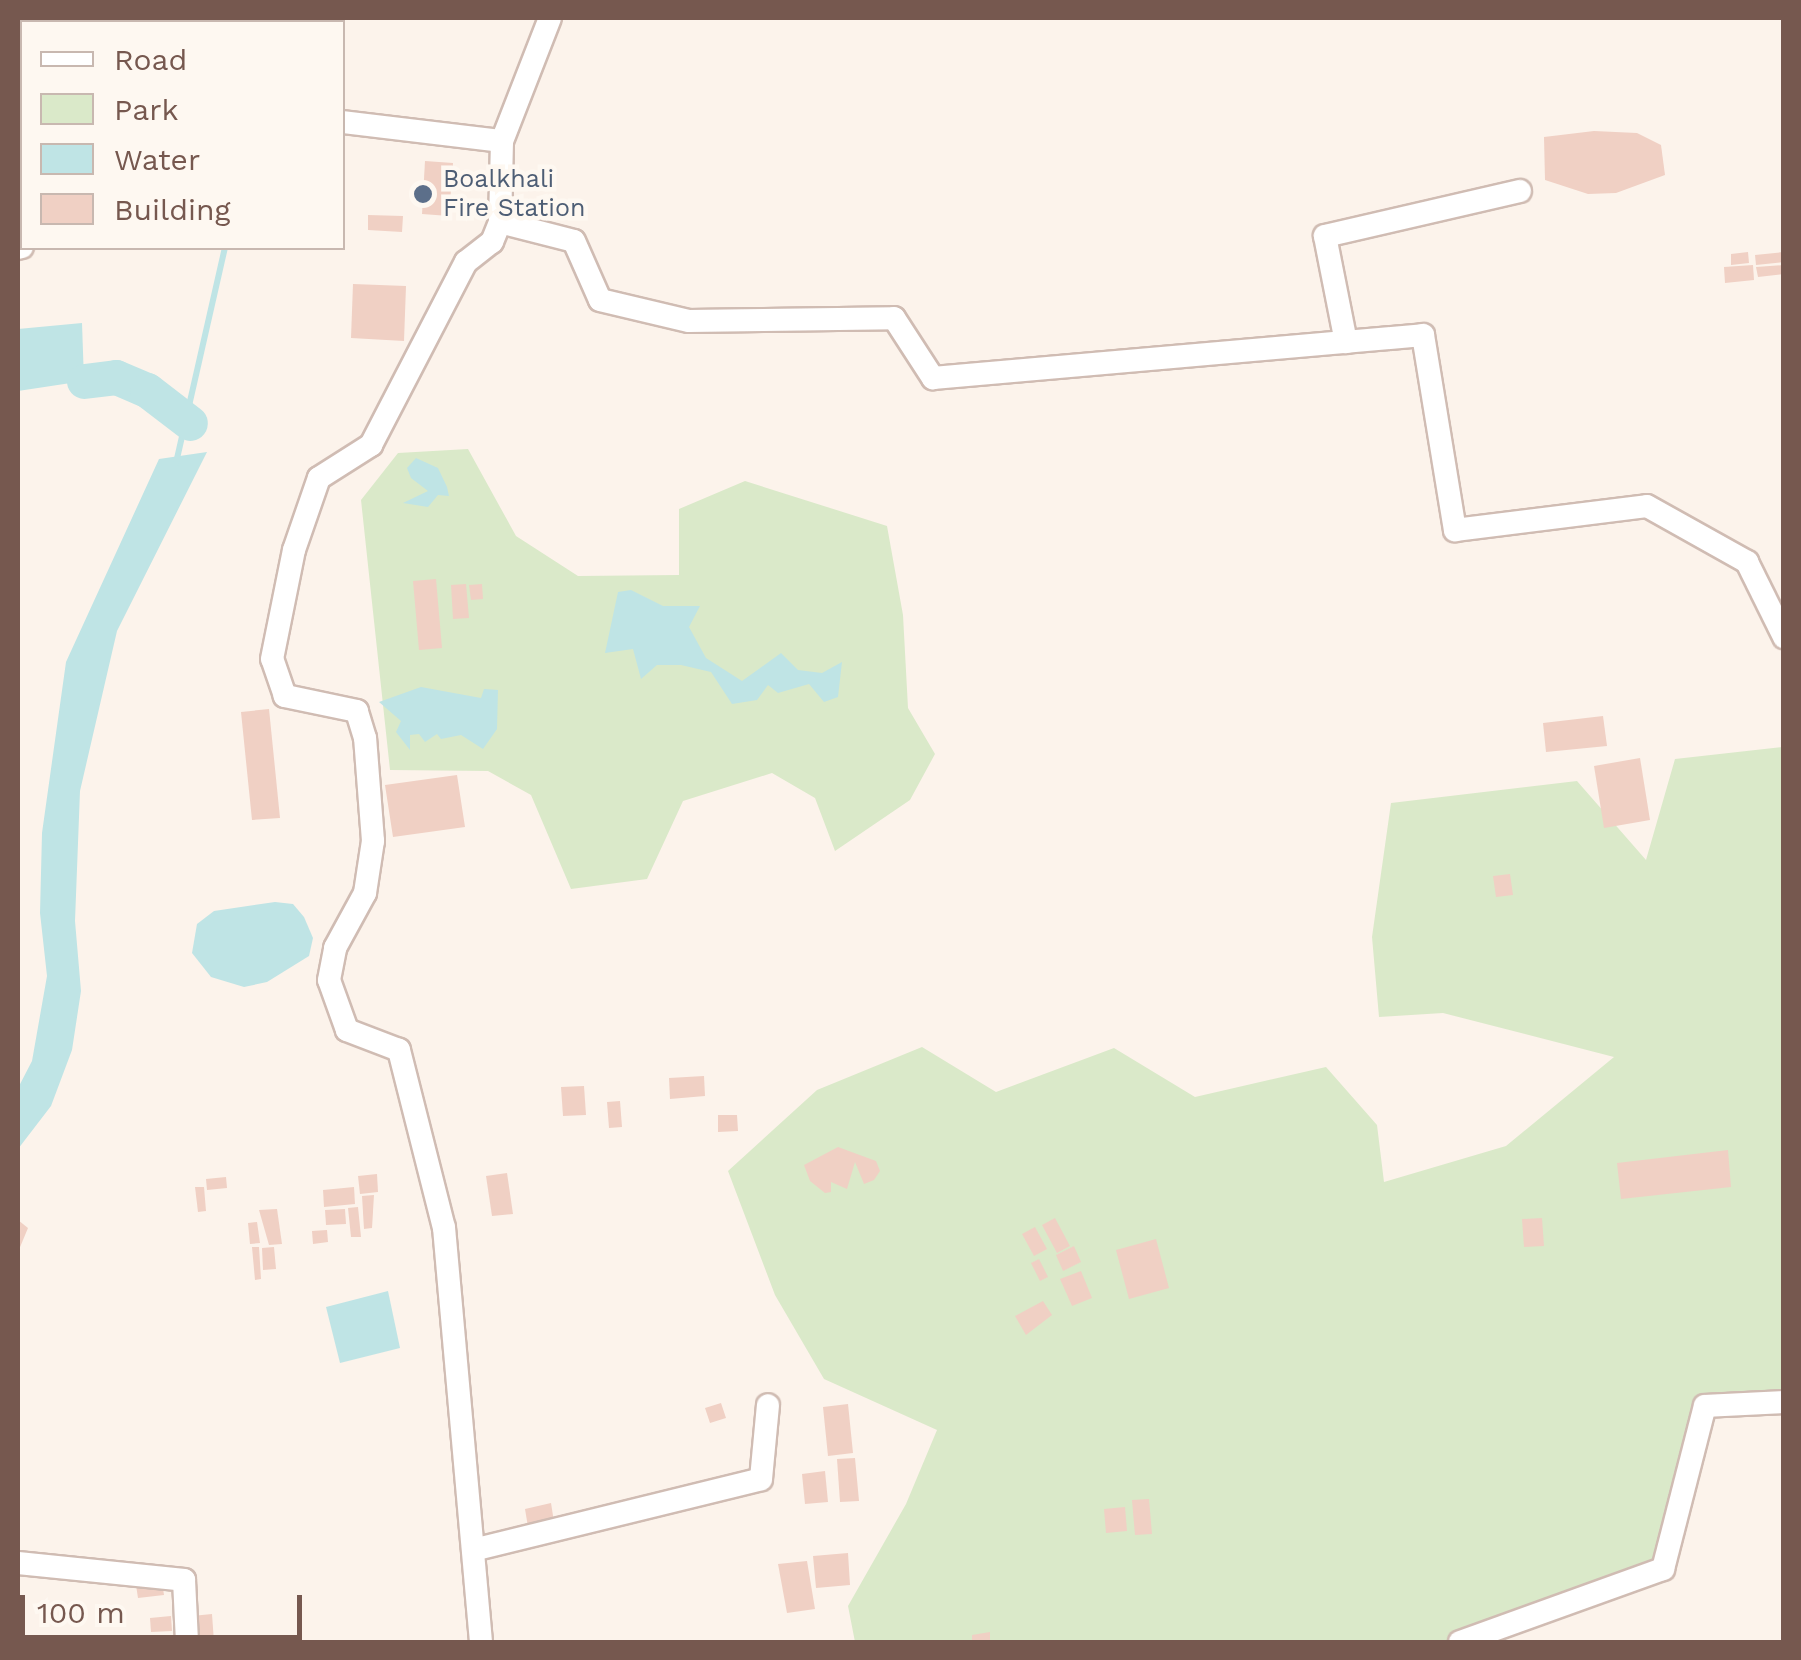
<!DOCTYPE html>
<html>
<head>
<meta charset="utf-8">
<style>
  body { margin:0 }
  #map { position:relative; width:1801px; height:1660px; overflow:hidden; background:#fcf3eb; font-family:"Work Sans",sans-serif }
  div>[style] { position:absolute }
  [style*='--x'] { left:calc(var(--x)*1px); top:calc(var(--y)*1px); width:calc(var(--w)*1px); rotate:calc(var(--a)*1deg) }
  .green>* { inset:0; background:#dae9c9 }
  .water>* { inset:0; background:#bfe4e5 }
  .stream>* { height:6px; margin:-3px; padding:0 3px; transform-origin:3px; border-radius:3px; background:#bfe4e5 }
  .river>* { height:35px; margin:-17.5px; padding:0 17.5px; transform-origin:17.5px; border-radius:17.5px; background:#bfe4e5 }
  .building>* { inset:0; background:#f0d0c4 }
  .roads { filter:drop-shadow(2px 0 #d0bcb3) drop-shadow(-2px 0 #d0bcb3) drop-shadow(0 2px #d0bcb3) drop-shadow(0 -2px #d0bcb3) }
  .minor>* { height:22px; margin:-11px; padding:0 11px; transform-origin:11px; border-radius:11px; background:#fff }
  .dots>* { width:28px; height:28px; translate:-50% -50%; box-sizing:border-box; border:5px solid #fef8f1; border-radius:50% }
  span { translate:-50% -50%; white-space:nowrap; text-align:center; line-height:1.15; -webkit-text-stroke:9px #fef8f1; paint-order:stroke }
  .service-label { font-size:25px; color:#4e5e75 }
  .left { translate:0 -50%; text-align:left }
  .frame { position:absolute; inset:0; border:20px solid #76584f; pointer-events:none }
  .legend { position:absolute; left:20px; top:20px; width:325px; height:230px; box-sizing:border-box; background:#fef8f1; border:2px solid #c8b8b0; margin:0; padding:12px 18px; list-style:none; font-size:30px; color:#76584f }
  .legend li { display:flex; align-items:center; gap:20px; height:50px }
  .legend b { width:50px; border:2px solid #c8b8b0 }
  .scale { position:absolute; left:20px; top:1595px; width:282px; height:45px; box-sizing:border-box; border:5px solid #76584f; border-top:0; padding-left:12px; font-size:30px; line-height:35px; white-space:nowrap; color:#76584f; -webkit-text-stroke:8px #fef8f1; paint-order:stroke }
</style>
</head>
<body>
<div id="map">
  <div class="green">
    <div style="clip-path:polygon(468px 449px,516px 536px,578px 576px,679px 575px,679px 509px,745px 481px,887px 526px,903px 615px,908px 708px,935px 754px,910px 800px,835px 851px,815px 798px,772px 773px,683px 801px,647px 879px,571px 889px,531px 795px,488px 771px,390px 770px,361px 500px,398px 453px)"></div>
    <div style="clip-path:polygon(1783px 747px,1783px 1396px,1705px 1406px,1663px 1569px,1490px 1642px,855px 1642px,848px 1606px,906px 1504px,937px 1430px,824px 1379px,775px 1295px,728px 1171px,817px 1090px,922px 1047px,996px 1092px,1114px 1048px,1195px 1097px,1326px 1067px,1377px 1125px,1384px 1182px,1506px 1146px,1614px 1057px,1443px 1013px,1379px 1017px,1372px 937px,1391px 803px,1577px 781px,1646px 860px,1675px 759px)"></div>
  </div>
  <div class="water">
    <div style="clip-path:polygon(22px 47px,22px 236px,18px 49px)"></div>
    <div style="clip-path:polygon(82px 323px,84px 381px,18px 391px,18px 329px)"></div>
    <div style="clip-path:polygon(207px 452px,117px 631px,80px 791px,75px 921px,81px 991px,72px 1050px,51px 1106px,18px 1149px,18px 1088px,32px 1061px,47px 976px,40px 913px,42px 833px,66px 662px,159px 459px)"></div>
    <div style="clip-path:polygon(416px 458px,438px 468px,447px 487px,449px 496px,438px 495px,428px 507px,403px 503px,428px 491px,411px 478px,407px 468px)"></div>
    <div style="clip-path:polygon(631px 590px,663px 606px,700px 606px,689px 627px,706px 658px,742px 681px,781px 653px,798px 670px,822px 673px,842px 662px,838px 697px,824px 702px,809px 684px,778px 693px,768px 685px,757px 700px,732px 704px,711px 672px,681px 665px,657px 665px,641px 679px,633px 649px,605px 653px,618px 592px)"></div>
    <div style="clip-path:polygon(421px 687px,481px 698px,484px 689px,498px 690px,497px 729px,483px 749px,461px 735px,441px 739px,437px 734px,425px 742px,419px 734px,410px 735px,410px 750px,396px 732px,401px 721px,379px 702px)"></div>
    <div style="clip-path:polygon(275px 902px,293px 904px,304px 917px,313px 938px,309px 956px,267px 982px,244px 987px,211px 977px,192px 953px,197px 924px,214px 911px)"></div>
    <div style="clip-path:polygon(388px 1291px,400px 1348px,340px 1363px,326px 1307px)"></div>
  </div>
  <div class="stream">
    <div style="--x:295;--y:22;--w:4;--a:-76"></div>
    <div style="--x:176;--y:463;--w:221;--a:-77.2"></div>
  </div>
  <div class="river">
    <div style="--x:84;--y:381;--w:32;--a:-7"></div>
    <div style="--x:116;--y:377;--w:34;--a:23"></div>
    <div style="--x:147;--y:390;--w:54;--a:37.5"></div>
  </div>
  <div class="building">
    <div style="clip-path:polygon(1594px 131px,1637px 133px,1661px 145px,1665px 175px,1616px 193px,1588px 194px,1545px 180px,1544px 137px)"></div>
    <div style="clip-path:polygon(425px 161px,453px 163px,449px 216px,422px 214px)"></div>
    <div style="clip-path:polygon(368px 215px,403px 216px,402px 232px,368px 230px)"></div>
    <div style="clip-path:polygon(1748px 252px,1749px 263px,1731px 265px,1731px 254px)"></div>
    <div style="clip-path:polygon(1784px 252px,1784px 262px,1756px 265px,1755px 255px)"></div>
    <div style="clip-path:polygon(1753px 265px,1754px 280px,1725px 283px,1724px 267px)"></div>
    <div style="clip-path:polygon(1784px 265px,1784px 274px,1758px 277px,1756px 267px)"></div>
    <div style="clip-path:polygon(353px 284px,406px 286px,404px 341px,351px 338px)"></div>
    <div style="clip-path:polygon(436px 579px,442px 648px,419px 650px,413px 581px)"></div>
    <div style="clip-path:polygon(466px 584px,469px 618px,453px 619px,451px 585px)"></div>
    <div style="clip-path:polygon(482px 584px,483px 599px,471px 600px,469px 585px)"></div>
    <div style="clip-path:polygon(269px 709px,280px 818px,252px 820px,241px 712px)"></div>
    <div style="clip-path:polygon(1603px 716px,1607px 746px,1546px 752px,1543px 723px)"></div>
    <div style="clip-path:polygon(1640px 758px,1650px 820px,1604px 828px,1594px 766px)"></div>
    <div style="clip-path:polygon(457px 775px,465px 827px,393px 837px,385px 785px)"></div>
    <div style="clip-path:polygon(1510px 874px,1513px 895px,1496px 897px,1493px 876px)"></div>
    <div style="clip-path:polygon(704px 1076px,705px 1096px,670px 1099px,669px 1078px)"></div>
    <div style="clip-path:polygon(584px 1086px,586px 1115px,563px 1116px,561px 1087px)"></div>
    <div style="clip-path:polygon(620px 1101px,622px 1127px,609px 1128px,607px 1102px)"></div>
    <div style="clip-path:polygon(718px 1115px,737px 1115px,738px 1131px,718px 1132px)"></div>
    <div style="clip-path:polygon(838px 1147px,876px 1161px,880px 1171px,874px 1180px,864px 1184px,855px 1162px,847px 1189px,831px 1182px,831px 1192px,825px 1193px,810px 1181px,804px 1165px)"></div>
    <div style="clip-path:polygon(1728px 1150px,1731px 1187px,1621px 1199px,1617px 1163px)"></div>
    <div style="clip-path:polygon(507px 1173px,513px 1214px,492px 1216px,486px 1176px)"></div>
    <div style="clip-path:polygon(377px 1174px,378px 1192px,360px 1194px,358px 1176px)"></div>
    <div style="clip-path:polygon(226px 1177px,227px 1188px,207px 1190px,206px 1179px)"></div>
    <div style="clip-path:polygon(195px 1187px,204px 1187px,206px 1211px,198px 1212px)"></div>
    <div style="clip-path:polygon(354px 1187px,355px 1204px,324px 1207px,323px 1190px)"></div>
    <div style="clip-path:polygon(374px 1195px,372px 1228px,364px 1229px,362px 1196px)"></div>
    <div style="clip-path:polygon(358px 1207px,361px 1237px,351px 1237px,348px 1208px)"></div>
    <div style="clip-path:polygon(277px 1209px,282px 1244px,269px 1245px,259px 1210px)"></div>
    <div style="clip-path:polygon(345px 1209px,346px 1224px,326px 1225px,325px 1210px)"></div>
    <div style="clip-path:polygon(1055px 1218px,1070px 1246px,1057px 1253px,1042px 1225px)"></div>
    <div style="clip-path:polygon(1542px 1218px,1544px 1246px,1524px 1247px,1522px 1219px)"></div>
    <div style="clip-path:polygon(18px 1220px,28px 1228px,18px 1252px)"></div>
    <div style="clip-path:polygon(257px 1222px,260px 1243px,250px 1244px,248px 1223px)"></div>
    <div style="clip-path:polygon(1035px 1227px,1047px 1249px,1034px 1256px,1022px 1234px)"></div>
    <div style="clip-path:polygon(327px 1230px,328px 1242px,313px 1244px,312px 1231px)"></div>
    <div style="clip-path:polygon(1156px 1239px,1169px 1288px,1129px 1299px,1116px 1250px)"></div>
    <div style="clip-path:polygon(1074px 1246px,1081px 1262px,1063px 1271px,1056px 1255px)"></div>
    <div style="clip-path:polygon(252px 1247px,259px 1247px,261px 1279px,255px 1280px)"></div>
    <div style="clip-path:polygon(274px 1247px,276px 1269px,263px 1270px,262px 1248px)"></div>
    <div style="clip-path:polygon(1039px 1259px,1048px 1277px,1040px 1281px,1031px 1263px)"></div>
    <div style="clip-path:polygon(1081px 1271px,1092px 1298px,1072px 1306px,1060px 1279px)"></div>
    <div style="clip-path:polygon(1043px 1301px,1052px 1315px,1026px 1335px,1015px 1316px)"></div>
    <div style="clip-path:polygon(721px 1403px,726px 1418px,710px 1423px,705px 1408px)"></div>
    <div style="clip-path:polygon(848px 1404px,853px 1453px,828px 1456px,823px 1407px)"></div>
    <div style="clip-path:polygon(855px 1458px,859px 1501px,840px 1502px,837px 1459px)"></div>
    <div style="clip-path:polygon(825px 1471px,828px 1502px,805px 1504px,802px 1474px)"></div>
    <div style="clip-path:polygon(1149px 1499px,1152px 1534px,1135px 1535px,1132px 1500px)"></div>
    <div style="clip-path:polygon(551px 1503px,554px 1522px,528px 1527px,525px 1509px)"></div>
    <div style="clip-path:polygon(1125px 1507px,1127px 1531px,1106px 1533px,1104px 1509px)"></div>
    <div style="clip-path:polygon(848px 1553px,850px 1585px,816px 1588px,813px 1556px)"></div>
    <div style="clip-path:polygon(807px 1561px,815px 1609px,787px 1613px,778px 1564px)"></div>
    <div style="clip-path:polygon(162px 1581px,164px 1595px,138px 1598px,136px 1585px)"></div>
    <div style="clip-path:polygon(212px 1614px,214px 1642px,194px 1642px,192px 1616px)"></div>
    <div style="clip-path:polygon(171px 1616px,172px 1631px,151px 1632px,150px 1618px)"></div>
    <div style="clip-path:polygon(990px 1632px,990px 1642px,972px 1642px,972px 1635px)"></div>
  </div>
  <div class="roads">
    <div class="minor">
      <div style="--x:203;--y:18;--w:4;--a:76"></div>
      <div style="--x:550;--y:18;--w:132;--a:111.3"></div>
      <div style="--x:502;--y:141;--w:81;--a:91.4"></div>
      <div style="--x:500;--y:222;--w:76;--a:14.4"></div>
      <div style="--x:574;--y:241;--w:64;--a:66.2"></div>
      <div style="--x:600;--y:300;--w:91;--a:13.3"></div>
      <div style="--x:689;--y:321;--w:205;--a:-0.8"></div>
      <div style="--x:894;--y:318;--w:72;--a:57"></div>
      <div style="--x:933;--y:378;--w:492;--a:-5"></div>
      <div style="--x:1423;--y:335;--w:198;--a:80.7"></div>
      <div style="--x:1455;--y:530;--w:193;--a:-7.1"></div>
      <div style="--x:1647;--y:506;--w:115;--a:29.2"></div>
      <div style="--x:1747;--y:562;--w:84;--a:63.7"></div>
      <div style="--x:342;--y:122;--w:161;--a:6.8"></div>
      <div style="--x:18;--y:248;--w:4;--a:-14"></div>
      <div style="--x:1346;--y:342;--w:108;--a:-101.2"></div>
      <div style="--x:1325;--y:236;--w:200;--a:-13"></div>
      <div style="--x:477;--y:1549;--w:292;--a:-13.8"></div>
      <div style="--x:761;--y:1479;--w:74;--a:-84.6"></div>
      <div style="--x:18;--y:1563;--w:167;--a:5.8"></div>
      <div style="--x:184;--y:1580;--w:62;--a:87.2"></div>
      <div style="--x:481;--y:1642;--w:416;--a:-95.1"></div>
      <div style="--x:444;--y:1228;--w:184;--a:-104.2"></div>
      <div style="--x:399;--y:1050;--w:56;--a:-159"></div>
      <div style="--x:347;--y:1030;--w:53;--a:-109.8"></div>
      <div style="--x:329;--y:980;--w:33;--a:-79"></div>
      <div style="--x:335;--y:948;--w:63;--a:-61.4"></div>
      <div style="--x:365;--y:893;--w:53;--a:-81.3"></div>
      <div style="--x:373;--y:841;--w:103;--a:-94.4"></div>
      <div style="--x:365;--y:738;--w:28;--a:-107"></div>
      <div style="--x:357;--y:711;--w:74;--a:-168.2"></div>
      <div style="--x:285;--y:696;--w:39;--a:-109"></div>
      <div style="--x:272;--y:659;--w:111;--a:-78.6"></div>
      <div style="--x:294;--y:550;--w:76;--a:-70.9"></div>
      <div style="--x:319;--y:478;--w:62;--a:-32.4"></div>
      <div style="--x:371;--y:445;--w:206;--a:-62.6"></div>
      <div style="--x:466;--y:262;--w:33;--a:-38"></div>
      <div style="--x:492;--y:242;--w:22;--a:-68"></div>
      <div style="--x:1460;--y:1642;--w:216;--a:-19.8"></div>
      <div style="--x:1663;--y:1569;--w:168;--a:-75.6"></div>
      <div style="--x:1705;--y:1406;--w:79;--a:-2.9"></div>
    </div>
  </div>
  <div class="dots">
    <div style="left:423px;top:194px;background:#5c6f8a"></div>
  </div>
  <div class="service-label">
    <span class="left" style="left:443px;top:194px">Boalkhali<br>Fire Station</span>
  </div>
  <div class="frame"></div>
  <ul class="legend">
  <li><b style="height:12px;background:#fff"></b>Road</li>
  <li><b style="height:28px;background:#dae9c9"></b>Park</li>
  <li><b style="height:28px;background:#bfe4e5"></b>Water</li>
  <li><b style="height:28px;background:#f0d0c4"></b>Building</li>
  </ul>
  <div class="scale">100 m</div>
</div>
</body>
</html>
